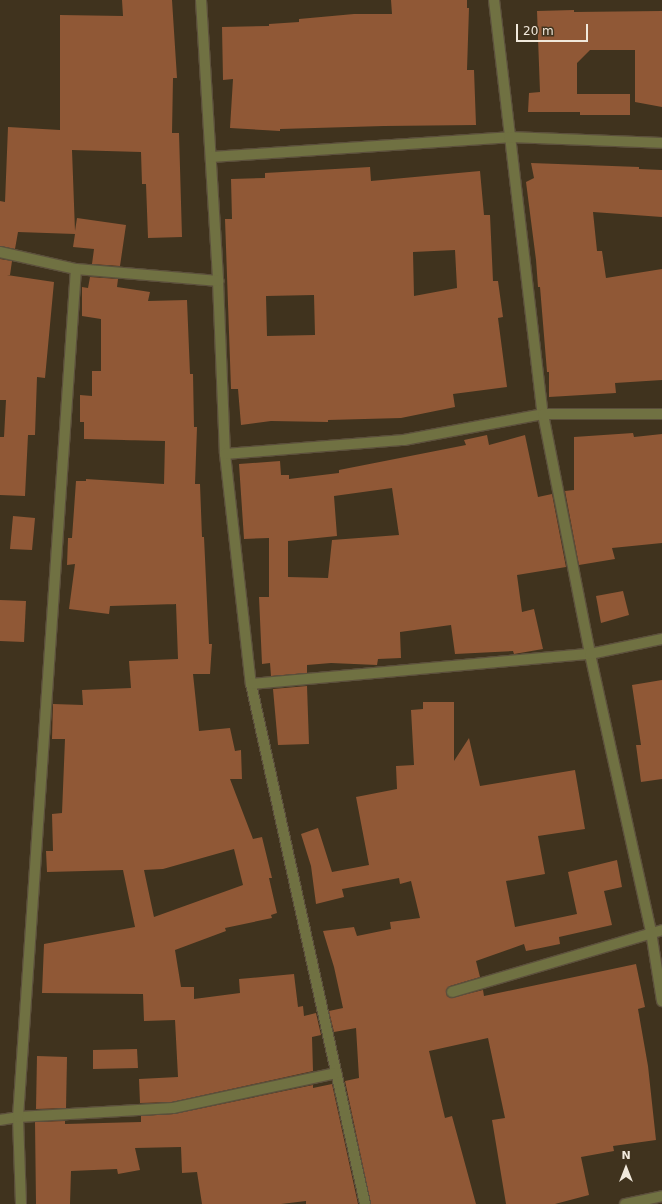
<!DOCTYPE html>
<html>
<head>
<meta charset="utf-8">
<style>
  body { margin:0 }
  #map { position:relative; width:662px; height:1204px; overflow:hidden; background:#40331e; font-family:"DejaVu Sans",sans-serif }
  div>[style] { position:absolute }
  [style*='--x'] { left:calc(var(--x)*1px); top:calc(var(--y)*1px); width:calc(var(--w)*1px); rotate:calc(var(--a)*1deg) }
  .building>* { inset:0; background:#905836 }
  .roads { filter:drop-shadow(1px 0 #5c503c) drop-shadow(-1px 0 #5c503c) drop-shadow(0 1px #5c503c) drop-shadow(0 -1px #5c503c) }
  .minor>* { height:10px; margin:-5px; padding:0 5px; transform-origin:5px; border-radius:5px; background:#707142 }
  .tertiary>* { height:10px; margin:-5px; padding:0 5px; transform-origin:5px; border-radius:5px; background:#707142 }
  span { translate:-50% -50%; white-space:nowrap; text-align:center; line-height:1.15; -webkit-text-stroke:3px #40331e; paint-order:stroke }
  .north { position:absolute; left:606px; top:1148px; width:40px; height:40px; -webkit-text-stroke:3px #40331e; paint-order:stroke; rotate:0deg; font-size:11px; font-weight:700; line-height:16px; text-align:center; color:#f1e9dc }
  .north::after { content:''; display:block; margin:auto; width:14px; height:18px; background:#f1e9dc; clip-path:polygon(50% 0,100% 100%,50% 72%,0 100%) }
  .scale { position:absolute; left:516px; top:24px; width:72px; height:18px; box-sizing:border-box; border:2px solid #f1e9dc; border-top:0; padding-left:5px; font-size:12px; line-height:14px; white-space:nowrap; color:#f1e9dc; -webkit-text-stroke:3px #40331e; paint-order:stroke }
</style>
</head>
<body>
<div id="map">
  <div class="building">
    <div style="clip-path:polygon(122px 0,172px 0,177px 78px,173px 78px,172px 133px,179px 133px,182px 237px,148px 238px,146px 184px,142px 184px,141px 152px,72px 150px,75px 231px,77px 218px,126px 225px,120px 266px,92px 264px,94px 249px,73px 247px,75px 234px,18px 232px,15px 249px,0 246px,0 201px,5px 202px,8px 127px,60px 130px,60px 15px,123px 16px)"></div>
    <div style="clip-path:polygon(391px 0,467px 0,467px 8px,469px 8px,467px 70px,474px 70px,476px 125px,384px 126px,280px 129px,280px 131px,230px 128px,233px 79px,223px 80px,222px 27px,269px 26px,269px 24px,299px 22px,299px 19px,354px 14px,392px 14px)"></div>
    <div style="clip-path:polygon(574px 10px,574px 12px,662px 11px,662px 107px,635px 102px,635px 50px,590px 50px,577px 63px,577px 94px,630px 94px,630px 115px,580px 115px,580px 112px,528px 112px,529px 93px,540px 92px,537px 11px)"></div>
    <div style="clip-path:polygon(531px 163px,639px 167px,639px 169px,662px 170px,662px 217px,593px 212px,597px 251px,602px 251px,606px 278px,662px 269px,662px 380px,615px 383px,616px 393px,549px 397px,549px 372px,547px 372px,540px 287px,538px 287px,536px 260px,526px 182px,534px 178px)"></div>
    <div style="clip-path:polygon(evenodd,370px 167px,371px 181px,480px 171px,484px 215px,490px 215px,493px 281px,498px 281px,503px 317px,498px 318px,507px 387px,453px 394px,455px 407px,401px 418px,328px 420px,328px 422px,271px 421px,241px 425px,238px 389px,231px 389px,225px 219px,232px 219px,231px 179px,265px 178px,265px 173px,370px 167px,455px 250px,457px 288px,414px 296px,413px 252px,455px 250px,370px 167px,314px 295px,315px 335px,267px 336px,266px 296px,314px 295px)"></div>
    <div style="clip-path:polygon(0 259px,12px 261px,10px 275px,7px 275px,54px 282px,45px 378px,37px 377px,35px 435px,28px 435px,25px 496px,0 495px,0 437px,4px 437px,6px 400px,0 400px)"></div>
    <div style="clip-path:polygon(evenodd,90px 277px,118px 279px,117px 287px,150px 292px,148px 301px,187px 300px,190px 374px,193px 374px,194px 427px,197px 427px,195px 484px,200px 484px,202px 537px,204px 537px,209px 644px,212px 644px,210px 674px,193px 674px,199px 731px,230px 728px,235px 751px,241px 750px,242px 779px,230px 779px,253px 839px,262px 837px,272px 878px,269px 878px,277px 913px,271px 915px,272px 918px,225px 928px,226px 931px,175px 950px,181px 987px,194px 987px,194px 999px,240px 993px,239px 979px,294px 974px,298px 1007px,303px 1006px,304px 1016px,316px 1013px,321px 1035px,312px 1037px,313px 1071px,172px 1102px,140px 1103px,139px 1079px,178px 1077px,175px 1020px,144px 1021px,143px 994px,42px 993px,44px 944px,135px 927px,123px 870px,47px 872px,46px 851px,53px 851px,52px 814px,62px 813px,65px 739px,52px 739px,53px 704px,83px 705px,82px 690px,131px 688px,129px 661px,178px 659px,176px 604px,110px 606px,109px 614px,69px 609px,75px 564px,67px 565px,68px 538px,72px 538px,76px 481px,86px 481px,86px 479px,164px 484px,165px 441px,84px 439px,84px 422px,80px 422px,80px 395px,92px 396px,92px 371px,101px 371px,101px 319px,82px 316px,82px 287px,88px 288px,90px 277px,234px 849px,243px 885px,154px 917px,144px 870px,163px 869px,234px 849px)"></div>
    <div style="clip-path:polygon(633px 433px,634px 437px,662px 434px,662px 543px,612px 548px,615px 559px,579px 565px,565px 491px,574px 490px,574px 437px)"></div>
    <div style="clip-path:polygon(evenodd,487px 435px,489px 445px,525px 435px,538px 497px,552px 494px,566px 567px,517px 575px,522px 612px,534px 609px,543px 649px,514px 654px,513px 651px,455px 654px,451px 625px,400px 632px,401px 658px,378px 659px,377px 665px,331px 663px,307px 665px,307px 673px,271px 676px,270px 663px,262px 664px,259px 597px,269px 597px,269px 538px,244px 539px,239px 464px,280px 461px,281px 475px,289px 475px,289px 479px,339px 473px,339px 470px,466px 445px,464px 440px,487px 435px,392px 488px,399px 535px,332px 540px,328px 578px,288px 577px,288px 541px,337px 536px,334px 496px,392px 488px)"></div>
    <div style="clip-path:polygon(13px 516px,35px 518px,32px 550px,10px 549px)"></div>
    <div style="clip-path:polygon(623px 591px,629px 615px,601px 623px,596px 596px)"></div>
    <div style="clip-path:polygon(0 600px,26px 601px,24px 642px,0 641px)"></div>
    <div style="clip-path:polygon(662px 680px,662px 779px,641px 782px,636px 745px,641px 745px,632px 685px)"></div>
    <div style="clip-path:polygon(307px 686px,309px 744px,278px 745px,273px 689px)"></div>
    <div style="clip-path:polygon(423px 702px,454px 702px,454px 761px,469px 738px,480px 786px,575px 770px,585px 829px,538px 836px,545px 874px,506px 881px,515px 927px,577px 914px,568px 872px,617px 860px,622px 887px,604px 891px,612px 925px,559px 937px,560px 944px,526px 951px,524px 944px,476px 961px,480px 977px,450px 986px,446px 991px,447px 996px,451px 998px,483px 990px,484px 996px,636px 964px,645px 1007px,638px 1009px,648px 1066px,656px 1140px,613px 1146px,614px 1151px,581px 1157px,589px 1195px,555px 1204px,506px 1204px,492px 1120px,505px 1118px,488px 1038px,429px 1051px,445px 1118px,452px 1116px,476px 1204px,371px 1204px,345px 1081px,359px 1078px,356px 1028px,334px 1032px,329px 1011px,343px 1008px,334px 967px,323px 931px,354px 927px,357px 936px,391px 929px,390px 922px,420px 918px,411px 881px,400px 884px,399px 878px,342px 889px,344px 897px,316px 904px,311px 866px,301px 834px,318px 828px,332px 872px,369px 865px,356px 797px,397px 789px,396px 766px,414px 765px,411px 710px,423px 709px)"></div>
    <div style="clip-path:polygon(137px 1049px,138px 1068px,93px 1069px,93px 1050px)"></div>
    <div style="clip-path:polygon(37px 1056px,67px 1057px,66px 1108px,36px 1109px)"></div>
    <div style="clip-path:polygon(332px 1084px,358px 1204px,306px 1204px,306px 1201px,281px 1204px,202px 1204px,197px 1172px,182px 1173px,181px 1147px,135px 1148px,140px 1170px,118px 1174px,117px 1169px,71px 1171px,70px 1204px,36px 1204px,35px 1122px,65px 1121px,65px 1124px,141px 1122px,141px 1116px,174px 1114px,313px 1085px,313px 1088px)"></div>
  </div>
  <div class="roads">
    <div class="minor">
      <div style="--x:201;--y:0;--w:282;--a:86.5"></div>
      <div style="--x:218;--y:281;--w:173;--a:87.7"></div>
      <div style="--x:225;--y:454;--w:231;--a:83.6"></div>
      <div style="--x:251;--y:684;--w:532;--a:77.63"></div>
      <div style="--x:494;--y:0;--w:417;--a:83.3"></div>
      <div style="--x:543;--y:414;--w:245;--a:78.9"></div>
      <div style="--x:590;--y:654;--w:285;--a:77.6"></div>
      <div style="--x:651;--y:932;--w:70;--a:80.9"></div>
      <div style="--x:211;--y:157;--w:299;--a:-3.8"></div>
      <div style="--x:509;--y:137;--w:153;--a:2.2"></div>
      <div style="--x:0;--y:252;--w:78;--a:12.6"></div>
      <div style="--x:76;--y:269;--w:143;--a:4.8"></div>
      <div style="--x:225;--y:454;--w:180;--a:-4.5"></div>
      <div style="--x:404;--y:440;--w:141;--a:-10.6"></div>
      <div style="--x:543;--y:414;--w:119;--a:0"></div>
      <div style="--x:251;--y:684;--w:340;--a:-5.1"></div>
      <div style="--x:590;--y:654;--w:74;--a:-11.8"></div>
      <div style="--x:452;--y:992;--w:219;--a:-16.4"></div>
      <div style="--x:0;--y:1120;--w:18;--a:-9"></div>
      <div style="--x:18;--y:1117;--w:155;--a:-3.3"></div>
      <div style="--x:173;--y:1108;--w:167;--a:-12.1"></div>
      <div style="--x:21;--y:1204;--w:87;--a:-92"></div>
      <div style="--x:18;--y:1117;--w:850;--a:-86.09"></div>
    </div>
    <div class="tertiary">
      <div style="--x:625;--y:1204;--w:38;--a:-12"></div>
    </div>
  </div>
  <div class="north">N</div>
  <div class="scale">20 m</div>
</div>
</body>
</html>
